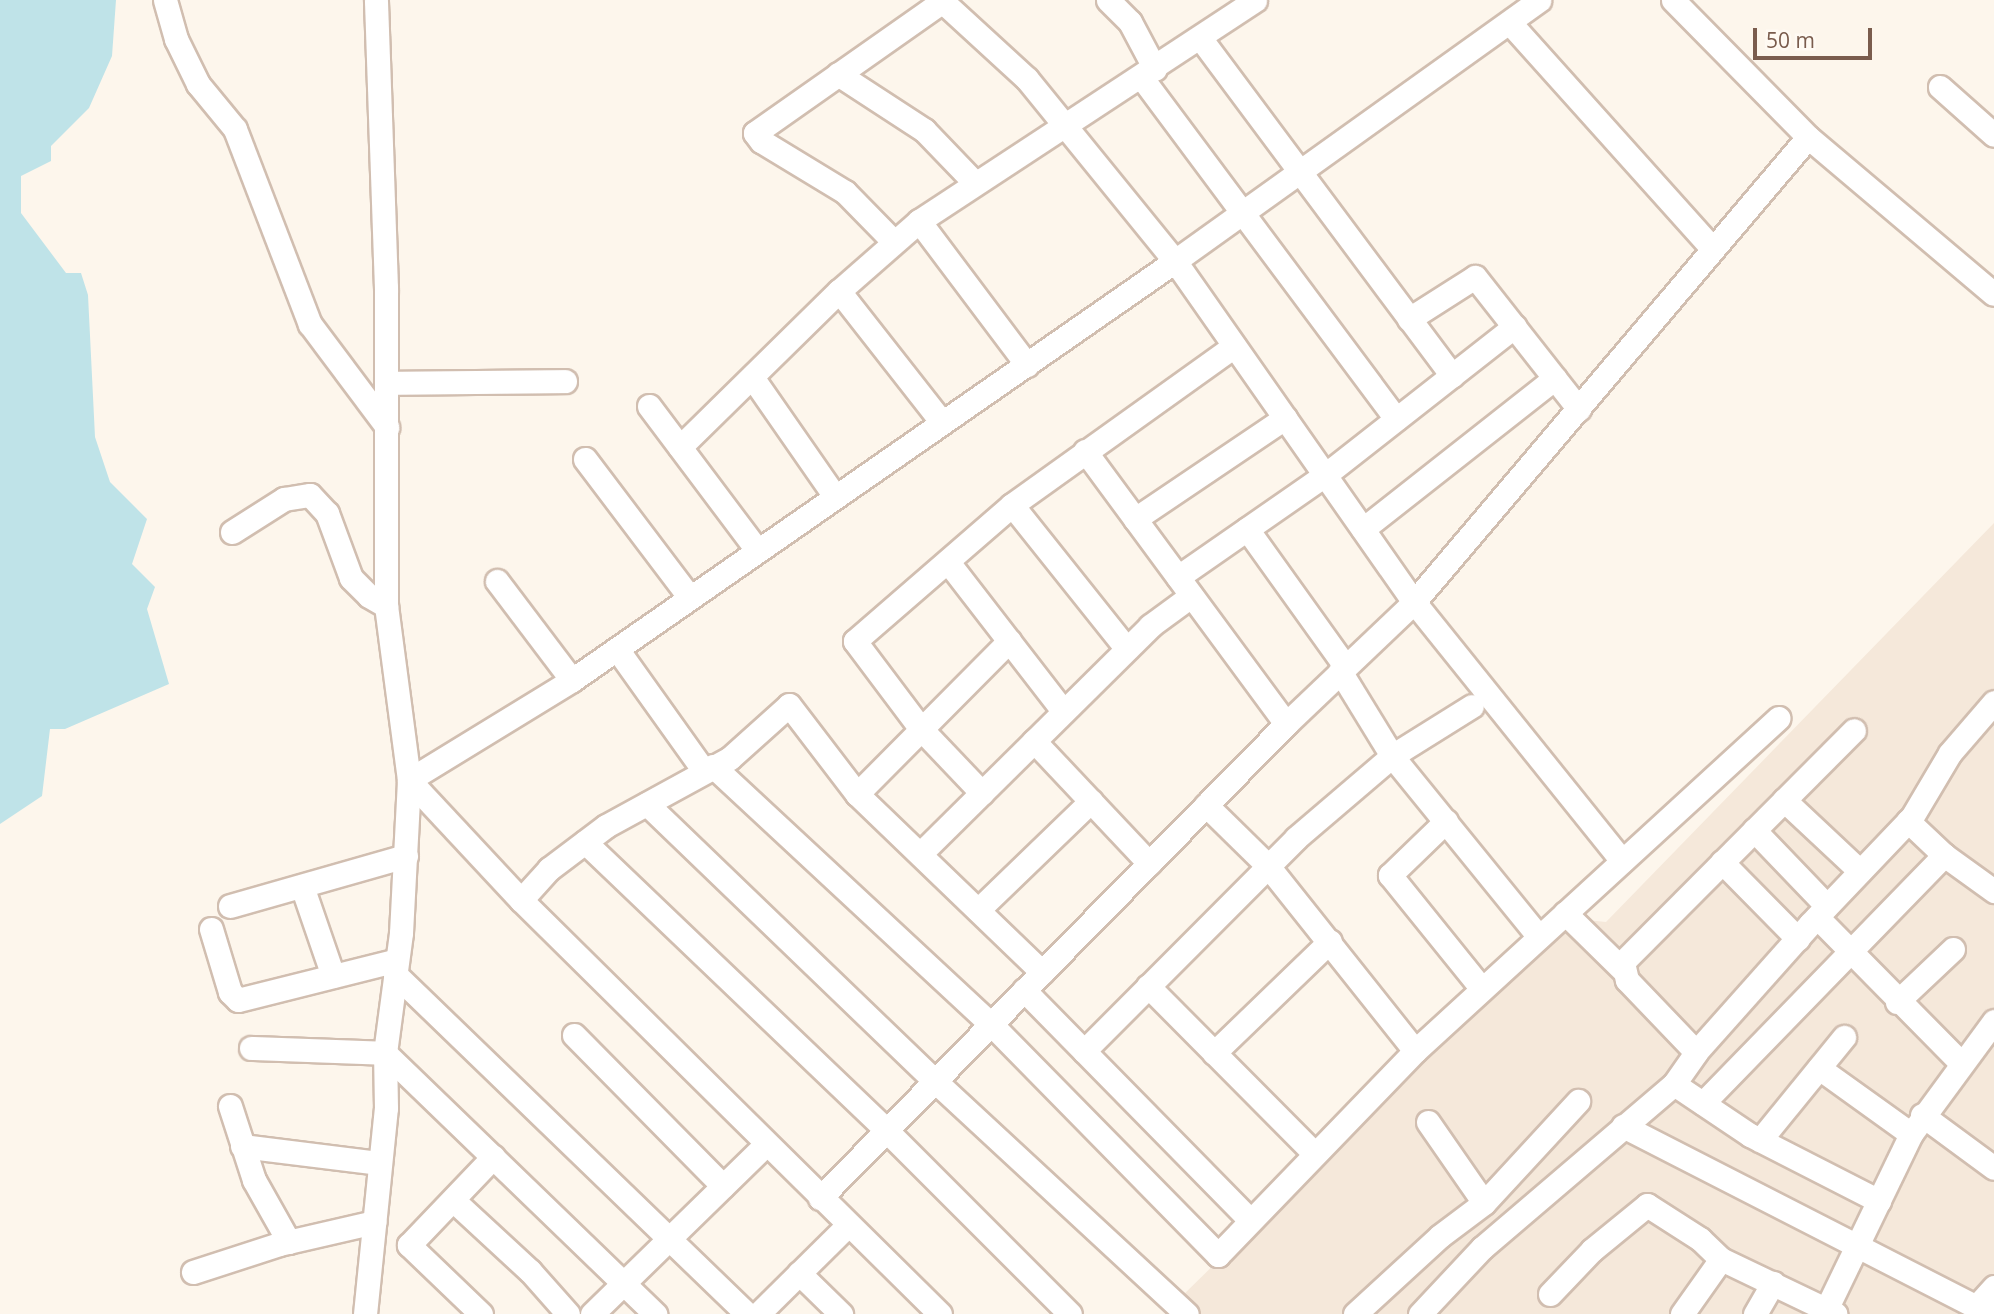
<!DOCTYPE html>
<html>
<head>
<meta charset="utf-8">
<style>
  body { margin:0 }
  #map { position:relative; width:1994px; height:1314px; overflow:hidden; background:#fdf6ec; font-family:"Open Sans",sans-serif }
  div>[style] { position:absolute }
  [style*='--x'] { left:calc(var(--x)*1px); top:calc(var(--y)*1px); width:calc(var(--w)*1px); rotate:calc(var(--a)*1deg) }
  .residential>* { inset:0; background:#f5e8da }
  .water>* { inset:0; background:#bfe3e8 }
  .roads { filter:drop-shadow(2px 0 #d1beb0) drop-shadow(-2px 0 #d1beb0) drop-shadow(0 2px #d1beb0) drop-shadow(0 -2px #d1beb0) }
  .minor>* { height:23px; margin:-11.5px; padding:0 11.5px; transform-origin:11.5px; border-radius:11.5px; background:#fff }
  span { translate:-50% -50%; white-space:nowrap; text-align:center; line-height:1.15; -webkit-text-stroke:5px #fffaf3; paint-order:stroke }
  .scale { position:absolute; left:1753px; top:28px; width:119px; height:32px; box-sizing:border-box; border:4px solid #7a5c4d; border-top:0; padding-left:9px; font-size:21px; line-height:24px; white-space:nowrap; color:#7a5c4d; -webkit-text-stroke:5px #fffaf3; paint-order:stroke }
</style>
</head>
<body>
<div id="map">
  <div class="residential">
    <div style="clip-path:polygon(1994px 523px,1994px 1314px,1193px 1314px,1178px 1300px,1567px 918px,1606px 922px)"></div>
  </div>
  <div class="water">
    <div style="clip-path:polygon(0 0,116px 0,112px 56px,89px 108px,51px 146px,51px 161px,21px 176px,21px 213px,66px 273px,81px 273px,88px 295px,95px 437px,110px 482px,147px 519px,132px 564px,155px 587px,147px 609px,169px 684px,65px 729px,50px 729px,42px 796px,0 824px)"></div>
  </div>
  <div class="roads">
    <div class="minor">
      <div style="--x:165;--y:0;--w:41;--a:74.2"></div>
      <div style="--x:176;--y:39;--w:50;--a:63.9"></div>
      <div style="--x:198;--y:84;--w:58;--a:50.6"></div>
      <div style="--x:235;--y:129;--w:209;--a:69"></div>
      <div style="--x:310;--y:324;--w:129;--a:53.2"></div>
      <div style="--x:1108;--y:0;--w:31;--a:45"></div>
      <div style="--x:1130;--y:22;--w:53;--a:62"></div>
      <div style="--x:1673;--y:0;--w:192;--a:45.4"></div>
      <div style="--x:1808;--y:137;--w:243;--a:40.2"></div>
      <div style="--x:942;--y:1;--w:115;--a:42.5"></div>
      <div style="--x:1027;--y:79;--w:235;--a:50.9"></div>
      <div style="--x:1175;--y:261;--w:416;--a:55"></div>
      <div style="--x:1414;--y:602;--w:332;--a:51.2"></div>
      <div style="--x:1510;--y:23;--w:304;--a:48.1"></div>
      <div style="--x:1201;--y:39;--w:420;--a:53.3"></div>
      <div style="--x:838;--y:74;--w:103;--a:33.1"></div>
      <div style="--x:924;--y:130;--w:72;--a:46.1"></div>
      <div style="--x:1142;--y:78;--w:425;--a:53.3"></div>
      <div style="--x:1940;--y:87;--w:72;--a:41.6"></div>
      <div style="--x:919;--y:221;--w:180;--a:53.1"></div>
      <div style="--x:894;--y:242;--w:70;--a:-134.4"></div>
      <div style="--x:845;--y:192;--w:98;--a:-148.7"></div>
      <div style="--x:761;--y:141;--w:10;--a:-127"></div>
      <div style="--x:755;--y:133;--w:231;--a:-35.1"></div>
      <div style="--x:839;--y:291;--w:165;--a:51.9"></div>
      <div style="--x:1409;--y:319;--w:78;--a:-32.5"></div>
      <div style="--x:1475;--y:277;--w:168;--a:51.8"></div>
      <div style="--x:752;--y:377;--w:144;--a:55.2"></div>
      <div style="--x:386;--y:383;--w:179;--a:-0.6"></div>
      <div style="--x:649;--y:406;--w:181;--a:53.1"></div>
      <div style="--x:680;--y:447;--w:223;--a:-44.5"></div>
      <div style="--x:839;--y:291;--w:106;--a:-41.2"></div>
      <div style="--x:919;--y:221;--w:402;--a:-33.3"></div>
      <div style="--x:1085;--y:451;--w:339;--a:53.6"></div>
      <div style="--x:585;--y:459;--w:174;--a:52.9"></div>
      <div style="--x:1012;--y:505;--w:184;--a:51.4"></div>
      <div style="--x:1135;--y:519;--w:181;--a:-34"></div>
      <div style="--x:1247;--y:529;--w:168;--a:54.4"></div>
      <div style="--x:1363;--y:529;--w:244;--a:-38.2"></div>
      <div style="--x:232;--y:532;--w:62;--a:-32.4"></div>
      <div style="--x:284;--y:499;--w:26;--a:-9"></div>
      <div style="--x:310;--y:495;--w:25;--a:47"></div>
      <div style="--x:327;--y:513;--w:69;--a:69.7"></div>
      <div style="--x:351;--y:578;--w:25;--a:45"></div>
      <div style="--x:369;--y:596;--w:20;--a:30"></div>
      <div style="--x:948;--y:562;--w:188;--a:52.3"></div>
      <div style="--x:1178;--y:577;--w:179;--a:-34.8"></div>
      <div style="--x:1325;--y:475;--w:241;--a:-38.1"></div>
      <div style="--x:497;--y:581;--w:124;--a:52.9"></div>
      <div style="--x:617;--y:649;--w:150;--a:54.5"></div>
      <div style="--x:1340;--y:671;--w:100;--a:58.5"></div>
      <div style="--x:1392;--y:756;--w:233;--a:50.9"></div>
      <div style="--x:1034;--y:741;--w:168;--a:46.7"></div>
      <div style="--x:713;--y:766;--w:379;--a:42.9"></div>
      <div style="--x:991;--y:1024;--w:324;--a:45.5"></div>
      <div style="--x:1218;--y:1255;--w:284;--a:-46"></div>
      <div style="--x:1415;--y:1051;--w:493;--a:-42.5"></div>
      <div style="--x:409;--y:780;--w:191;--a:-31.5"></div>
      <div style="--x:572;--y:680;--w:734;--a:-34.79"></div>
      <div style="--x:1175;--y:261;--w:448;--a:-35.6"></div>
      <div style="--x:409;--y:780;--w:164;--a:47"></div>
      <div style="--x:521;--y:900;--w:589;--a:44.66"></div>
      <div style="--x:982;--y:793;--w:88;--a:-133.6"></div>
      <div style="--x:921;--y:729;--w:110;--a:-126.9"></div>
      <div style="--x:855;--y:641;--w:208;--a:-40.9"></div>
      <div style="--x:1012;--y:505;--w:273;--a:-35.6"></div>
      <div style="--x:857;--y:794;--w:216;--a:-45.2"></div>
      <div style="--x:1784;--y:800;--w:104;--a:43.1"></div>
      <div style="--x:647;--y:804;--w:400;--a:43.9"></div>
      <div style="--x:935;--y:1081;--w:343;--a:42.8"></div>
      <div style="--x:1206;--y:805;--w:87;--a:44.5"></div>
      <div style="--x:1268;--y:866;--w:236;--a:51.5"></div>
      <div style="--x:1446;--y:821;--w:78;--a:136"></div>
      <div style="--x:1390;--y:875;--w:146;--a:51.1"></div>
      <div style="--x:1908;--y:821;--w:50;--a:43.4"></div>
      <div style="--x:1944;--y:855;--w:62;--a:35.8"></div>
      <div style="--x:1754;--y:830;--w:105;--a:46.2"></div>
      <div style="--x:585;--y:842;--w:417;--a:43.7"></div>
      <div style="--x:886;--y:1130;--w:260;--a:45"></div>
      <div style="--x:920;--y:854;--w:324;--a:-44.7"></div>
      <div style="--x:1150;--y:626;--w:51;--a:-36.2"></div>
      <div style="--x:1722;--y:862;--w:108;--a:45.4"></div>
      <div style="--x:302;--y:886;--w:95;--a:71"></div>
      <div style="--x:521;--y:900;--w:42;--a:-47.9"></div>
      <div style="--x:549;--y:869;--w:71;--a:-37"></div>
      <div style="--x:606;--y:826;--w:141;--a:-28.7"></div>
      <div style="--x:730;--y:758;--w:79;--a:-41.9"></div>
      <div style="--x:789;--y:705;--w:112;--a:52.6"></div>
      <div style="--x:857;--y:794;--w:257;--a:43.9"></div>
      <div style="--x:230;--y:906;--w:183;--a:-15.9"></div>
      <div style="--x:978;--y:910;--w:157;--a:-44"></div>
      <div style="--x:1565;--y:913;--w:80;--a:44.5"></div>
      <div style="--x:1817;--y:917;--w:206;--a:45.4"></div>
      <div style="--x:211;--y:929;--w:66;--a:73.2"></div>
      <div style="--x:230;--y:992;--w:11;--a:45"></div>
      <div style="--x:238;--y:1000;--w:164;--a:-14.1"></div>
      <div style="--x:395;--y:974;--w:489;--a:44"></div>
      <div style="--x:1148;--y:986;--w:237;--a:45.2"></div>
      <div style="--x:1024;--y:990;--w:321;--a:45.5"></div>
      <div style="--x:1897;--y:1002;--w:77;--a:-43.4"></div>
      <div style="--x:574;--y:1035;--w:212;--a:45.4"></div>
      <div style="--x:251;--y:1048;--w:134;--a:2.1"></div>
      <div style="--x:385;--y:1053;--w:376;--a:44"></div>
      <div style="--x:1084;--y:1051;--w:301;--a:-45.1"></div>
      <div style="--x:1296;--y:838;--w:126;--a:-40.5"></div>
      <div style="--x:1392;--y:756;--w:94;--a:-32"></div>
      <div style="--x:1696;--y:1052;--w:100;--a:-133.8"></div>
      <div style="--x:1627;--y:980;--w:18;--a:-103"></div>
      <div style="--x:1623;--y:962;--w:327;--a:-45.1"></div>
      <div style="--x:1214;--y:1053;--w:161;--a:-44"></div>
      <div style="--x:1819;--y:1068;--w:113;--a:35.7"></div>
      <div style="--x:1674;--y:1084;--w:92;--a:33.9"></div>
      <div style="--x:1750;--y:1135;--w:145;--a:27.1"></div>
      <div style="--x:1703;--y:1103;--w:346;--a:-45.8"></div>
      <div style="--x:230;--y:1106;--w:78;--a:72"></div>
      <div style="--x:254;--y:1180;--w:71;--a:60.6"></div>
      <div style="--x:1922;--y:1115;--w:89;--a:36.4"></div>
      <div style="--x:1428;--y:1122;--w:98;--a:55.3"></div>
      <div style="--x:1623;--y:1126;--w:412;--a:27.1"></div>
      <div style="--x:1760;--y:1140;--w:133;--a:-50.8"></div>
      <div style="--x:242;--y:1146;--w:137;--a:7.1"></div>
      <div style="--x:820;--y:1198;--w:665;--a:-45.49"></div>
      <div style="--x:1286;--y:724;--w:177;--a:-43.6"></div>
      <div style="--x:1414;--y:602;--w:609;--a:-49.72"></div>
      <div style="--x:453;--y:1200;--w:105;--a:42.7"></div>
      <div style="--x:530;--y:1271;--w:57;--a:48.5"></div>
      <div style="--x:193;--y:1272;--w:90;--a:-18"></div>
      <div style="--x:279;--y:1244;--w:98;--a:-13"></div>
      <div style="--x:799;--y:1273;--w:59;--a:44.3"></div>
      <div style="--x:1550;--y:1294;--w:61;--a:-46.3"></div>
      <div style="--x:1592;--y:1250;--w:71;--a:-39.3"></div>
      <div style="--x:1647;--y:1205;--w:63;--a:32.7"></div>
      <div style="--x:1700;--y:1239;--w:29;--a:44"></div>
      <div style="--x:1721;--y:1259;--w:127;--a:25.6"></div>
      <div style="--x:1976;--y:1307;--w:27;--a:-48"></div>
      <div style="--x:365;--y:1314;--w:207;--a:-84.2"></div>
      <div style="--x:386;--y:1108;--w:55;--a:-91"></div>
      <div style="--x:385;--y:1053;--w:121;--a:-82.4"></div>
      <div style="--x:401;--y:933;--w:153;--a:-87"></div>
      <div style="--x:409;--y:780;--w:176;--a:-97.5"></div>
      <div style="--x:386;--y:606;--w:318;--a:-90"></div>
      <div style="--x:386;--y:288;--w:288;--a:-92"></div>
      <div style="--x:481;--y:1314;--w:100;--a:-136.2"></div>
      <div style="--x:409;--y:1245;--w:122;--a:-46.3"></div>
      <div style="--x:592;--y:1314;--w:243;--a:-44.3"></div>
      <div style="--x:758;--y:1314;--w:127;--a:-44.7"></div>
      <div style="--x:1355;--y:1314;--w:115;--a:-42.5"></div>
      <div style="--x:1440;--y:1236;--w:55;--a:-36.9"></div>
      <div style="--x:1484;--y:1203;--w:139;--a:-47.3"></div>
      <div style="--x:1420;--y:1314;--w:91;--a:-46.8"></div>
      <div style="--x:1482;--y:1248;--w:253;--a:-40.5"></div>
      <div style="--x:1674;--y:1084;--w:39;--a:-55"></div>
      <div style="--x:1696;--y:1052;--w:171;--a:-48.3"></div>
      <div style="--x:1810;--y:924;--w:148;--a:-46.4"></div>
      <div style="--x:1912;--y:817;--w:74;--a:-59.3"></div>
      <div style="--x:1950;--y:753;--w:67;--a:-49.2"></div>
      <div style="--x:1682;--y:1314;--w:67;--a:-54.7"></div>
      <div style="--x:1755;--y:1314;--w:36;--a:-60"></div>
      <div style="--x:1824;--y:1314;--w:200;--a:-64.2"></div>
      <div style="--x:1911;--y:1134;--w:140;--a:-53.7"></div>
    </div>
  </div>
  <div class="scale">50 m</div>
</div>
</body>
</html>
